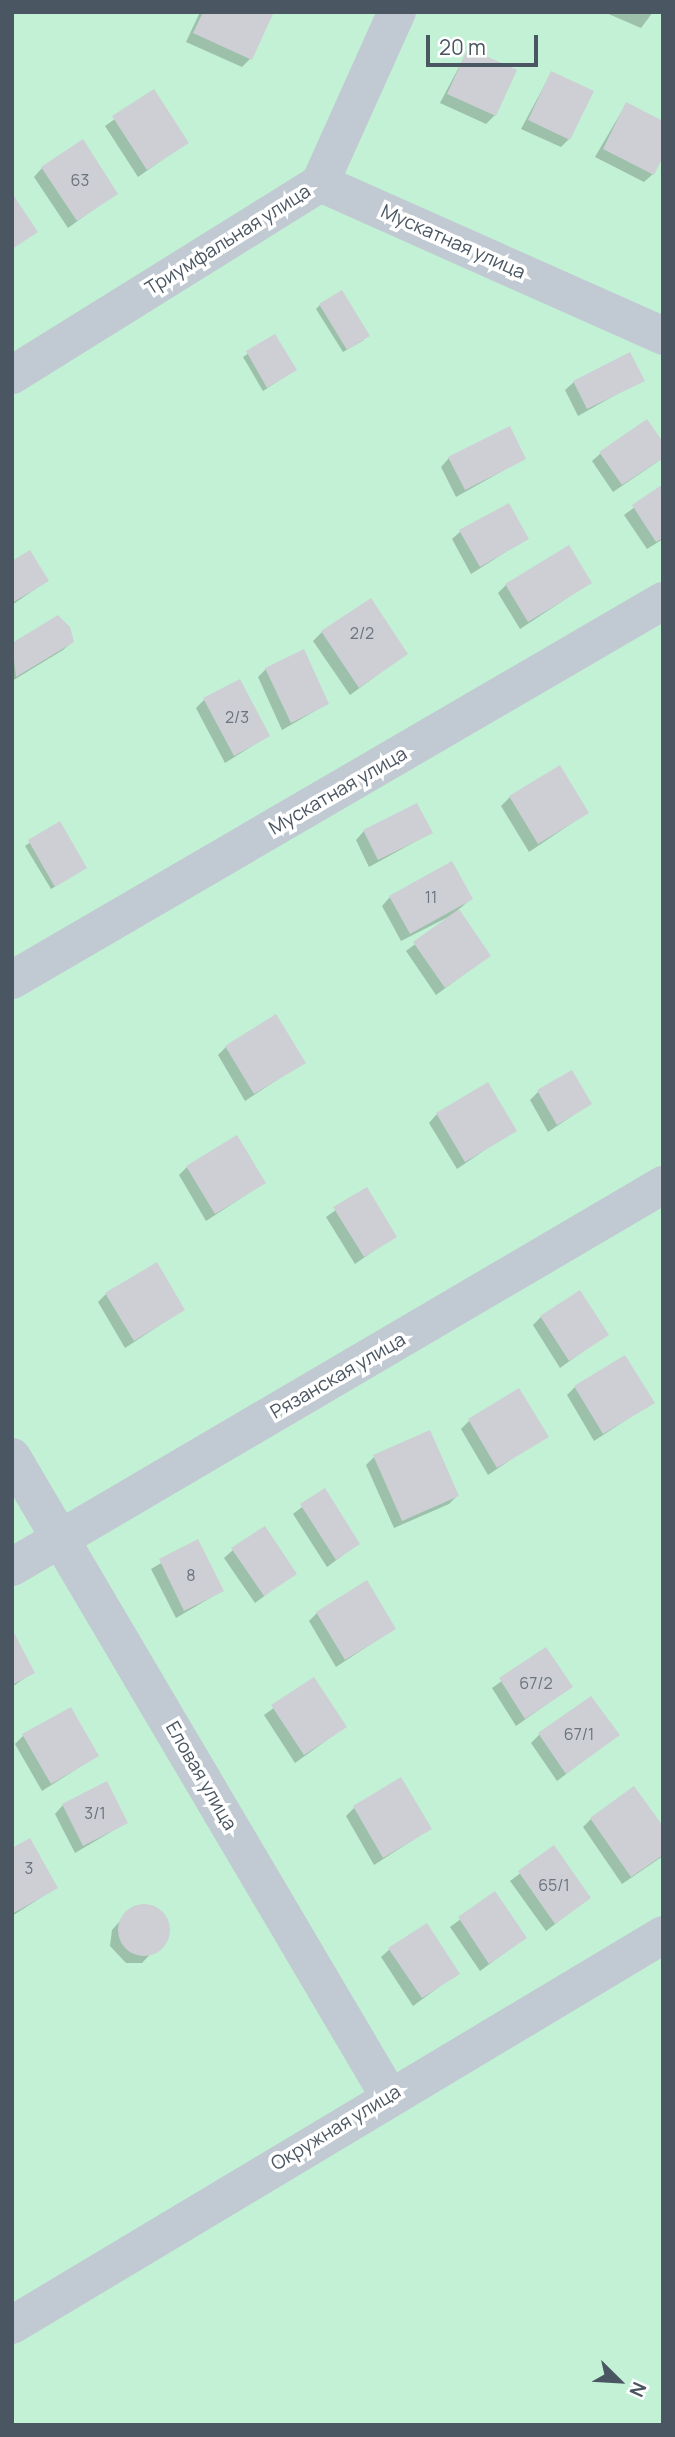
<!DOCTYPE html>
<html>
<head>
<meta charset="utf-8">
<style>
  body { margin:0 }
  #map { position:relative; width:675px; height:2437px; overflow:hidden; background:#f5f3f3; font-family:Manrope,sans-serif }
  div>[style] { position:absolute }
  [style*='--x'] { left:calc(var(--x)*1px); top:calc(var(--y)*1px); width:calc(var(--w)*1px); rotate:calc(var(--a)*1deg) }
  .green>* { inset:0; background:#c3f1d5 }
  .shadow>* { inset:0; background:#0003 }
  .building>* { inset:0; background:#cdcfd5 }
  .round { border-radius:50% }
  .minor>* { height:38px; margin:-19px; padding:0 19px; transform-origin:19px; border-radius:19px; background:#c1cad2 }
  span { translate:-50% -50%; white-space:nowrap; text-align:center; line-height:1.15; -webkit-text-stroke:7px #fff; paint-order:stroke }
  .number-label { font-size:16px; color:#6b747e }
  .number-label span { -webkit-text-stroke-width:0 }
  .street-label { font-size:19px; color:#4a5661 }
  .frame { position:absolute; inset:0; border:14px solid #4a5661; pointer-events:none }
  .north { position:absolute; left:584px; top:2346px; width:70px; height:70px; -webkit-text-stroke:5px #fff; paint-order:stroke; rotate:114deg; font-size:19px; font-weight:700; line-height:28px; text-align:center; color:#4a5661 }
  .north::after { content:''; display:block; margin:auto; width:24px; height:32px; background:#4a5661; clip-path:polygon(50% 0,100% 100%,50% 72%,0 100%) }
  .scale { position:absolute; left:426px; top:35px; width:112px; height:32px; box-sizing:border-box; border:4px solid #4a5661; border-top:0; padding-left:9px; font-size:21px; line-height:24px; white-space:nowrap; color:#4a5661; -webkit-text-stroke:5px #fff; paint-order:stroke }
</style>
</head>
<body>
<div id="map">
  <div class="green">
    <div style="clip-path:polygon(12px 12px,663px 12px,663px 2425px,12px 2425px)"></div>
  </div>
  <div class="shadow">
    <div style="clip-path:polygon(200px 12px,264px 12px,250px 59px,242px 67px,186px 42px)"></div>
    <div style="clip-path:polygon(604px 12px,653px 12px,641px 28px)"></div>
    <div style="clip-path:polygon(468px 50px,495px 115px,486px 124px,440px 103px)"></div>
    <div style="clip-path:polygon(551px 73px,569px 139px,561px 147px,521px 129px)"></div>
    <div style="clip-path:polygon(153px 92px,186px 143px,138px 177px,105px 126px)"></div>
    <div style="clip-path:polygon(626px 104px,653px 174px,644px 182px,595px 157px)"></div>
    <div style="clip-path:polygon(42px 168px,116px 193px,68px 228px,34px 177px)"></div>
    <div style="clip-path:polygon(320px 305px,364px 340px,343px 352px,316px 309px)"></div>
    <div style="clip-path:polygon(274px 336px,295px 370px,263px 391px,243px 357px)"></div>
    <div style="clip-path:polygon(642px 380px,578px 416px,565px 390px,574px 382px)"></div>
    <div style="clip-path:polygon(601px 453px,663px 458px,613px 492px,592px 461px)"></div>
    <div style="clip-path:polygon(449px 458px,524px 459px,456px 497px,441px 467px)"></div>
    <div style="clip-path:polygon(663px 486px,663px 539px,647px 549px,624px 515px)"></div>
    <div style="clip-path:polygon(461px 531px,526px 539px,471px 574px,452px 539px)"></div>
    <div style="clip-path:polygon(12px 563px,47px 581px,12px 605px)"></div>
    <div style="clip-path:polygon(590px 583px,520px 629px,498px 593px,506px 585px)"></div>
    <div style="clip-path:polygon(322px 632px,406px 654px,350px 695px,313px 641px)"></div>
    <div style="clip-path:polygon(72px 642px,63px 650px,12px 681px,12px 645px)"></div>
    <div style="clip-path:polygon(266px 669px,327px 704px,282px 730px,258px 677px)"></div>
    <div style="clip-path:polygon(204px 700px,268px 736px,225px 763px,196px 708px)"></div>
    <div style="clip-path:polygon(510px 797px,587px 813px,529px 852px,501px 806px)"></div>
    <div style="clip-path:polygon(59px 823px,85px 868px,51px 889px,25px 846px)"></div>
    <div style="clip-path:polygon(364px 831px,431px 833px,369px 867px,356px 840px)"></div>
    <div style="clip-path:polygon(390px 897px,471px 899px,458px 910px,489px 956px,436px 995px,406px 951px,458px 912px,401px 941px,382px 906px)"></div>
    <div style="clip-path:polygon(226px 1047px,303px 1063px,245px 1101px,218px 1055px)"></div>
    <div style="clip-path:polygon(538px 1092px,590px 1104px,548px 1132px,530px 1100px)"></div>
    <div style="clip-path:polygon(437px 1114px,514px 1130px,457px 1169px,429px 1123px)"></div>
    <div style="clip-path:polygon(187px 1167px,264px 1183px,206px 1221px,179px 1175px)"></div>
    <div style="clip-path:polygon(366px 1189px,395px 1236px,355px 1264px,326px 1217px)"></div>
    <div style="clip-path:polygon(106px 1294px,183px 1310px,125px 1348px,98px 1302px)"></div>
    <div style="clip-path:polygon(541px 1317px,607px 1334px,560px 1368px,533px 1325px)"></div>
    <div style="clip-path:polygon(575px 1387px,652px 1403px,594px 1441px,567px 1395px)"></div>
    <div style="clip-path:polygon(469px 1421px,546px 1436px,488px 1475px,461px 1429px)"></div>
    <div style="clip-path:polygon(374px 1457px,457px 1496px,449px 1504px,394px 1528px,366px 1465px)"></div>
    <div style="clip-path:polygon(324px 1490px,358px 1544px,327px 1567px,293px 1514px)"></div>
    <div style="clip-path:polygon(197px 1542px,222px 1591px,176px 1618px,151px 1569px)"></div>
    <div style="clip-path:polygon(233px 1550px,295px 1573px,255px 1603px,224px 1558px)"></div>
    <div style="clip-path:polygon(317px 1613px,394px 1629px,336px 1667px,309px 1621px)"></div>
    <div style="clip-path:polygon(12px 1634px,32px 1673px,12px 1687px)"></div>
    <div style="clip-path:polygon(546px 1650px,571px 1687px,516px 1726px,492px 1688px)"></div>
    <div style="clip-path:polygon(314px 1679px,345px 1727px,295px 1763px,264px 1715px)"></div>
    <div style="clip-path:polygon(539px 1735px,617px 1735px,557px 1781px,531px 1743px)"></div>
    <div style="clip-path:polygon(23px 1736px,97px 1756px,42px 1791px,15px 1744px)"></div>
    <div style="clip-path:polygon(63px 1805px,126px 1823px,75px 1853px,55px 1814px)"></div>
    <div style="clip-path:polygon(354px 1808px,430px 1829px,374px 1865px,346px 1816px)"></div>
    <div style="clip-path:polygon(591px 1819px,663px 1829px,663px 1856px,622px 1884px,583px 1827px)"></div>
    <div style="clip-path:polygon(554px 1848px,589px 1898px,546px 1931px,510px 1881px)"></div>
    <div style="clip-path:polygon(12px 1850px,56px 1888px,12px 1916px)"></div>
    <div style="clip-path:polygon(495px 1894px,525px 1938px,480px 1971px,450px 1927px)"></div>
    <div style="clip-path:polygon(147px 1906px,166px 1920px,167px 1936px,142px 1963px,126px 1963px,110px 1946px,112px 1930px,131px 1909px)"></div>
    <div style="clip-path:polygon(390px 1949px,458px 1973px,413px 2006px,381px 1957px)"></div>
  </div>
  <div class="building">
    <div style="clip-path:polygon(203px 12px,268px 12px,273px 14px,252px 60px,193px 33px)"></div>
    <div style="clip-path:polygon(468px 48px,517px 70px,496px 116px,447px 94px)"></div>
    <div style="clip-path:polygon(551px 71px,594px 91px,570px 140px,528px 120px)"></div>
    <div style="clip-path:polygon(154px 89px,189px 143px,147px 170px,112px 116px)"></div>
    <div style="clip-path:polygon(626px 102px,663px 121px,663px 157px,654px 175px,603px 149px)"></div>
    <div style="clip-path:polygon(83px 139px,118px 194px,77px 221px,41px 167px)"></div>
    <div style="clip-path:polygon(12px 193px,38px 232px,12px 249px)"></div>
    <div style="clip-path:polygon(342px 290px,370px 336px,347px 350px,319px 304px)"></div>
    <div style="clip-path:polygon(275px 334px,297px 370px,267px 388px,246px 351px)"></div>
    <div style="clip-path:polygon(630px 352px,645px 381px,587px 409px,573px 381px)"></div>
    <div style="clip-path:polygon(647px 419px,663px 442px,663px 458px,622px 485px,599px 452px)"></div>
    <div style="clip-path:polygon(510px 426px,526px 459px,465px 490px,448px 457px)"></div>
    <div style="clip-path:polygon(663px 484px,663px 538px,656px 542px,632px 505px)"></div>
    <div style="clip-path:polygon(509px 503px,529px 539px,480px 567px,459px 530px)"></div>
    <div style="clip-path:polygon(569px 545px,592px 583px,528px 622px,505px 584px)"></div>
    <div style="clip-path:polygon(30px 550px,49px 581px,12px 603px,12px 561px)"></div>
    <div style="clip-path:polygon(371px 598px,408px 654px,359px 688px,321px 631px)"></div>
    <div style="clip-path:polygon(58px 615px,70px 627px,74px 642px,16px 677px,12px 643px)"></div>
    <div style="clip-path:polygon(304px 649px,329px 704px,291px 723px,265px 668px)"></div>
    <div style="clip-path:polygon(240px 679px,270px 736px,234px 756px,203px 698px)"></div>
    <div style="clip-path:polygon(560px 765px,589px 813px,538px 844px,509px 796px)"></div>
    <div style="clip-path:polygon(417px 803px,433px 833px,378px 860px,363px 830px)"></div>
    <div style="clip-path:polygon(60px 821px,87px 868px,55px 887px,28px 840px)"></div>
    <div style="clip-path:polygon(452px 861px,473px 899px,410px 934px,389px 896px)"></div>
    <div style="clip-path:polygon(459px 909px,491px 956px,445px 988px,413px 942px)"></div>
    <div style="clip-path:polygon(276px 1014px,306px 1063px,254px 1094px,225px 1046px)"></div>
    <div style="clip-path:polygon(572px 1070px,592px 1104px,557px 1125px,537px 1090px)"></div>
    <div style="clip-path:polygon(488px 1082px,517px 1131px,465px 1162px,436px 1113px)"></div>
    <div style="clip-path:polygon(237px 1135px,266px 1183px,215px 1214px,186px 1166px)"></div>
    <div style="clip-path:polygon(367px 1187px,397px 1237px,364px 1257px,333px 1207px)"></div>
    <div style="clip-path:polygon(157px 1262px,185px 1310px,134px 1341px,105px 1293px)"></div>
    <div style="clip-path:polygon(580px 1290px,609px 1335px,569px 1361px,540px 1316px)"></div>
    <div style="clip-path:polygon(625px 1355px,655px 1403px,603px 1434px,574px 1386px)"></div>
    <div style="clip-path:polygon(519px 1388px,549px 1437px,497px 1468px,468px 1419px)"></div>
    <div style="clip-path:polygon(430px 1430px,459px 1496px,402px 1521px,373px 1455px)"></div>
    <div style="clip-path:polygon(325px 1488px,360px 1544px,336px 1560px,300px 1504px)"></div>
    <div style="clip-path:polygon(265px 1526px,297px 1574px,264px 1596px,231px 1548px)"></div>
    <div style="clip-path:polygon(198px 1539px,224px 1591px,184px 1611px,159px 1559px)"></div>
    <div style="clip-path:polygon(367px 1580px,396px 1629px,345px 1660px,316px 1612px)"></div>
    <div style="clip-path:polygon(12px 1629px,35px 1673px,12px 1685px)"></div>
    <div style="clip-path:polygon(546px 1647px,573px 1687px,525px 1719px,499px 1678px)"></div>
    <div style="clip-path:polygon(314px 1677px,347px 1727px,304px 1755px,271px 1705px)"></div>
    <div style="clip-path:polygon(591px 1696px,620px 1735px,566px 1774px,538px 1733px)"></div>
    <div style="clip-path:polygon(71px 1707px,99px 1756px,51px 1784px,22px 1734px)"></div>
    <div style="clip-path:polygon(401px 1777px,432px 1829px,383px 1858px,353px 1806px)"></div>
    <div style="clip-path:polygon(107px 1781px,128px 1823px,83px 1846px,62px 1804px)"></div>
    <div style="clip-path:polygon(634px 1786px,663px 1826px,663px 1855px,631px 1877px,590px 1818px)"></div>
    <div style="clip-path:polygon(30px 1838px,58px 1888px,12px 1914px,12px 1848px)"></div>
    <div style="clip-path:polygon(554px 1845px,591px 1898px,555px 1924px,518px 1871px)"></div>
    <div style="clip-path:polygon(495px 1891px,527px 1938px,489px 1964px,458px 1917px)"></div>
    <div class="round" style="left:118px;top:1904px;width:52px;height:52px"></div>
    <div style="clip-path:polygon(427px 1923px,460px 1974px,422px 1998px,388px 1948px)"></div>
  </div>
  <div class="minor">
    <div style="--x:320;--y:183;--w:376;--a:24"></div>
    <div style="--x:12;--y:375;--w:363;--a:-31.9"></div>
    <div style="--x:320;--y:183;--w:188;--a:-65.8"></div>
    <div style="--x:12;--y:980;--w:753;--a:-30.21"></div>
    <div style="--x:12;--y:1457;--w:742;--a:59.46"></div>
    <div style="--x:12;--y:1567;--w:755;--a:-30.4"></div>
    <div style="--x:12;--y:2325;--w:759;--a:-30.92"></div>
  </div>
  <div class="number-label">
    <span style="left:80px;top:180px">63</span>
    <span style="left:362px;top:633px">2/2</span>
    <span style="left:237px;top:717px">2/3</span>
    <span style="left:431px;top:897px">11</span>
    <span style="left:191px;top:1575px">8</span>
    <span style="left:536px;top:1683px">67/2</span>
    <span style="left:579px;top:1734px">67/1</span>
    <span style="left:95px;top:1813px">3/1</span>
    <span style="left:29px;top:1868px">3</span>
    <span style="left:554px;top:1885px">65/1</span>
  </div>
  <div class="street-label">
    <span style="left:228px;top:240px;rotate:-32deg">Триумфальная улица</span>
    <span style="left:453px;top:242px;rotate:24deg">Мускатная улица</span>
    <span style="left:338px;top:791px;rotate:-30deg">Мускатная улица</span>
    <span style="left:338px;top:1376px;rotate:-30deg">Рязанская улица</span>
    <span style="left:201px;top:1776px;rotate:60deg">Еловая улица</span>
    <span style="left:336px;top:2128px;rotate:-31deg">Окружная улица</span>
  </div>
  <div class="frame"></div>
  <div class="north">N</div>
  <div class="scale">20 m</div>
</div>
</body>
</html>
